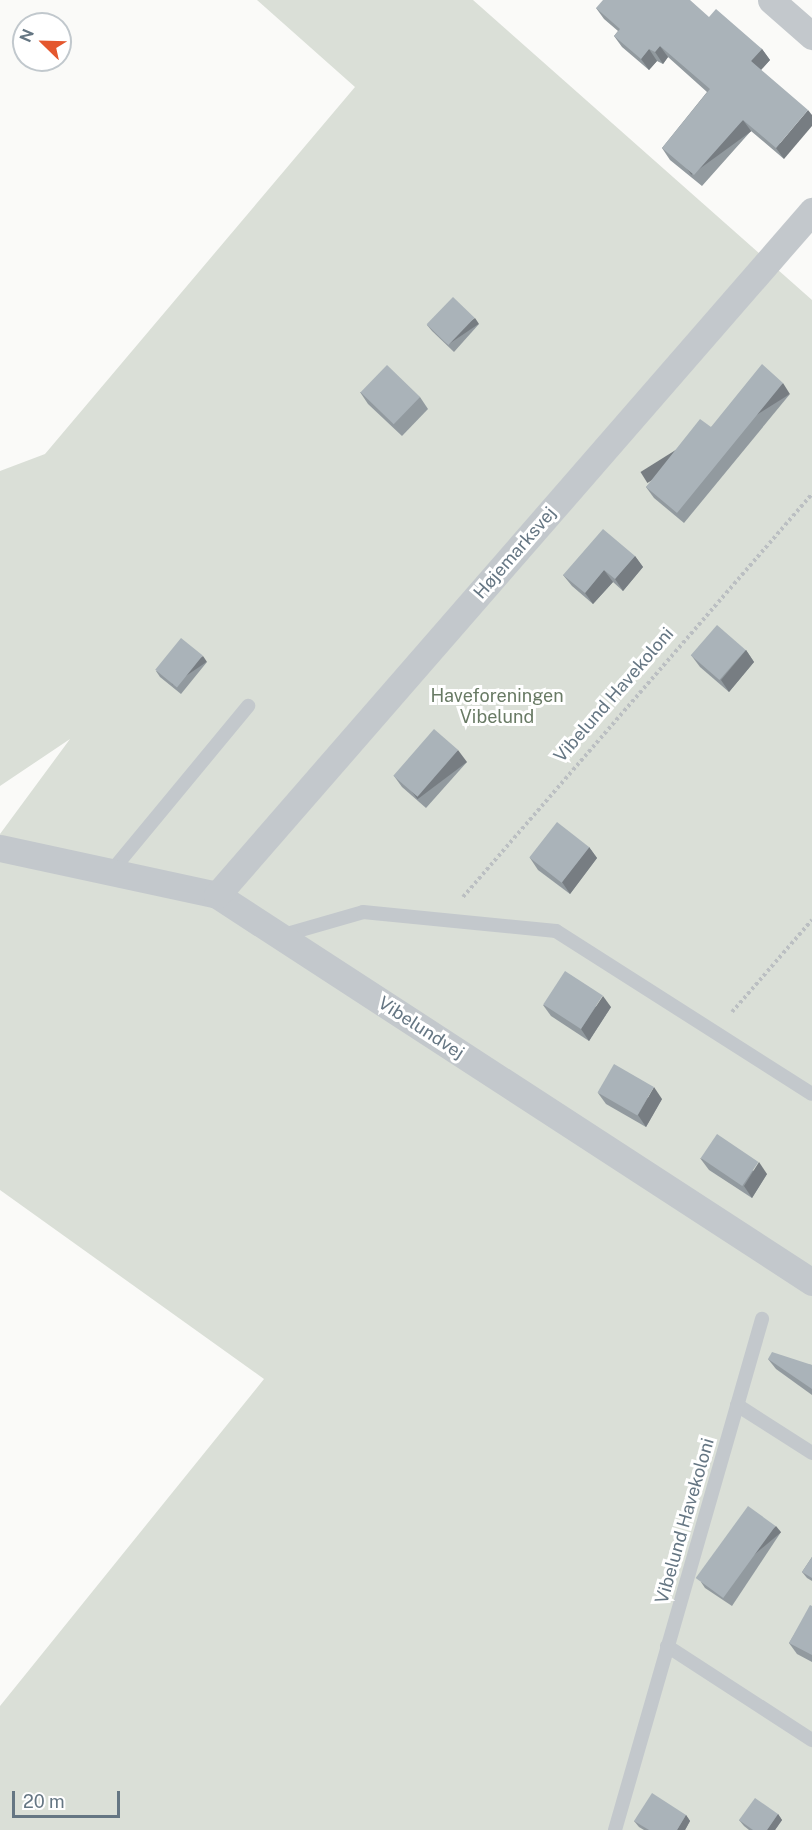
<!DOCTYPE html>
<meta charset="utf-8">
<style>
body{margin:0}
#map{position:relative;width:812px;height:1830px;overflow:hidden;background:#fafaf8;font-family:"Public Sans",sans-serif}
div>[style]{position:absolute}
.green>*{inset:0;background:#dadfd7}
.path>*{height:4px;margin-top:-2px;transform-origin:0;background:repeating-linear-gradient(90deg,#bbbfc2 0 3px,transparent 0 6px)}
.service>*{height:14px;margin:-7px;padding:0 7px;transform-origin:7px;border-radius:7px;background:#c3c8cc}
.minor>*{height:27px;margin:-13.5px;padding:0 13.5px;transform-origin:13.5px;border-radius:13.5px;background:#c3c8cc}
.wall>*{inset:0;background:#929a9f}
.shaded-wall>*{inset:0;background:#777d82;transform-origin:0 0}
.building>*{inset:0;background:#aab3b9;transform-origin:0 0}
span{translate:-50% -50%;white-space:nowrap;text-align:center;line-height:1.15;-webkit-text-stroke:6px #fff;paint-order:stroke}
.street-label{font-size:18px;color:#657683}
.park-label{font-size:18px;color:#687a64}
.north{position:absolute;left:12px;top:12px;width:60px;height:60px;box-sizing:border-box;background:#fff;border:2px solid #c1c8cd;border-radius:50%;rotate:293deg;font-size:16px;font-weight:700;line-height:24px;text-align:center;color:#657683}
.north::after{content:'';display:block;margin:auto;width:21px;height:27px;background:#e4572e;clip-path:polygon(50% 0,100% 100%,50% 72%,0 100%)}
.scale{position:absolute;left:12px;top:1791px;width:108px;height:27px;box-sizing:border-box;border:3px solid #657683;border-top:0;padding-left:8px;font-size:18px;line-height:21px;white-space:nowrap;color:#657683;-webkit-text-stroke:4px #fff;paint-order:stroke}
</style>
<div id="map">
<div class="green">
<div style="clip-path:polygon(257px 0,473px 0,812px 300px,812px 1830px,0 1830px,0 1706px,264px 1379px,0 1190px,0 834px,70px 739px,0 786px,0 471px,45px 454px,355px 87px)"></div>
</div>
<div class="path">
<div style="left:463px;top:897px;width:533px;rotate:-49.11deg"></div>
<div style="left:732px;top:1012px;width:122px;rotate:-49deg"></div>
</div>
<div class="service">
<div style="left:110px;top:873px;width:217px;rotate:-50.4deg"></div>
<div style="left:280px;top:936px;width:86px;rotate:-16.1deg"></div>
<div style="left:363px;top:912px;width:194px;rotate:5.6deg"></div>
<div style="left:556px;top:931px;width:303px;rotate:32.5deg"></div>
<div style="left:737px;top:1405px;width:89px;rotate:32.6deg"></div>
<div style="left:667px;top:1646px;width:173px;rotate:33deg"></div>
<div style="left:615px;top:1830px;width:532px;rotate:-73.95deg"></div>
</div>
<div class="minor">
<div style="left:771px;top:0;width:55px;rotate:41.3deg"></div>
<div style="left:0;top:848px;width:222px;rotate:12.2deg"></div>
<div style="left:217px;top:895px;width:710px;rotate:33.04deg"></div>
<div style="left:217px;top:895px;width:907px;rotate:-48.98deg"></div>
</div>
<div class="wall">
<div style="clip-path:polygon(596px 8px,709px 17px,762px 49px,770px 60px,761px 70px,784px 159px,751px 131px,702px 186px,670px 160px,662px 148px,707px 92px,668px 57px,663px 64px,657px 61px,649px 70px,622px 47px,614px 36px,618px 31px,604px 19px)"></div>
<div style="clip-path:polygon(479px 324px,454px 352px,432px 331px,427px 325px)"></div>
<div style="clip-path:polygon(360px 392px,420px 397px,428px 409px,402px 436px,368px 404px)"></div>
<div style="clip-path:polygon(790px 394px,684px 523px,654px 498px,646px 487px,711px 427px)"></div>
<div style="clip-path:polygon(635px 556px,643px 567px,623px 591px,613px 582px,593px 604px,572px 586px,563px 575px)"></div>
<div style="clip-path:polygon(746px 650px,754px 662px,729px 692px,700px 667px,691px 655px)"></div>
<div style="clip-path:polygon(207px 662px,181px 694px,160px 677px,156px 671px)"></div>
<div style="clip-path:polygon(467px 762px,426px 808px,402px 787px,394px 776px)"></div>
<div style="clip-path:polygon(589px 847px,597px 858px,570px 894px,538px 870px,530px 858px)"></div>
<div style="clip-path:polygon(543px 1005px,611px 1007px,589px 1041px,551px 1016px)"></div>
<div style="clip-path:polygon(598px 1093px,662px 1099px,646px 1127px,606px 1104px)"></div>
<div style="clip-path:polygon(700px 1158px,767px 1174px,752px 1198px,709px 1170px)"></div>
<div style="clip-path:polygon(768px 1359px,812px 1365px,812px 1395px,776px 1369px)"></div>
<div style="clip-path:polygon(781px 1532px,732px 1606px,705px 1588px,701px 1582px)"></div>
<div style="clip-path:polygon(812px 1557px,812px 1581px,807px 1578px,802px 1572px)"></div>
<div style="clip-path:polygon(812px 1606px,812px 1662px,797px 1654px,789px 1643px)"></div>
<div style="clip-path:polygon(778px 1814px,782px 1820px,775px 1830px,749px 1830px,744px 1826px,739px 1820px)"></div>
<div style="clip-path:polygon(686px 1815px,690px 1821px,685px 1830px,644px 1830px,639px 1827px,634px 1821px)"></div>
</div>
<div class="shaded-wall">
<div style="clip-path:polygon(660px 46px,668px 57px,663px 64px,655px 52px)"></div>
<div style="clip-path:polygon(649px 49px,657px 61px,649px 70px,641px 59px)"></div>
<div style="clip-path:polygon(762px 49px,770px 60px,759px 72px,751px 61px)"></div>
<div style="clip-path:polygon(808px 110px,812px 115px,812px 126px,784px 159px,776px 148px)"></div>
<div style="left:743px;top:120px;width:14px;height:74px;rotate:54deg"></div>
<div style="left:475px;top:318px;width:7px;height:38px;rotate:56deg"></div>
<div style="left:783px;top:383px;width:13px;height:168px;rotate:58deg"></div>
<div style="clip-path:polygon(635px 556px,643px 567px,623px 591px,615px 579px)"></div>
<div style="clip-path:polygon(604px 570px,613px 582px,593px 604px,585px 593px)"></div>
<div style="clip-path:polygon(746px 650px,754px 662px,729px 692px,721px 680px)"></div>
<div style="left:203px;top:656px;width:7px;height:41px;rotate:56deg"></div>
<div style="left:458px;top:750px;width:15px;height:62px;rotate:53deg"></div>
<div style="clip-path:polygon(589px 847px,597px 858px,570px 894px,562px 882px)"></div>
<div style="clip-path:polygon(603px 996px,611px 1007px,589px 1041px,581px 1029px)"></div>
<div style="clip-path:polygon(654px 1087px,662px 1099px,646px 1127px,638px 1115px)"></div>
<div style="clip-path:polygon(759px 1162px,767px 1174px,752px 1198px,744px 1186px)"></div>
<div style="left:776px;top:1526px;width:8px;height:87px;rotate:50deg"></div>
<div style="clip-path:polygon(778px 1814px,782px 1820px,775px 1830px,767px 1830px)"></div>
<div style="clip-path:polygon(686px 1815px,690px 1821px,685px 1830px,677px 1830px)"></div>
</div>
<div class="building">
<div style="clip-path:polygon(603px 0,690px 0,709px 17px,716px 9px,762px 49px,751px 61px,808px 110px,776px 148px,743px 120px,694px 175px,662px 148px,710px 89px,660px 46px,655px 52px,649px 49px,641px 59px,614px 36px,620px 29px,596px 8px)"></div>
<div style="left:453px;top:297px;width:30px;height:38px;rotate:44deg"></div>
<div style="clip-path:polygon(762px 364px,783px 383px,677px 513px,646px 487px,700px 419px,711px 427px)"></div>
<div style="left:387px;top:365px;width:46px;height:38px;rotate:44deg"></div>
<div style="clip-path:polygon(603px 529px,635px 556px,615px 579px,604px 570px,585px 593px,563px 575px)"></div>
<div style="left:717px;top:625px;width:38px;height:40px;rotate:41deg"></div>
<div style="left:181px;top:638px;width:28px;height:41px;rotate:39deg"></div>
<div style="left:434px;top:729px;width:32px;height:62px;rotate:41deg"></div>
<div style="left:557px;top:822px;width:41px;height:45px;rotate:38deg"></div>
<div style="left:565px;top:971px;width:45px;height:40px;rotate:33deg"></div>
<div style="left:614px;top:1064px;width:46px;height:33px;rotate:30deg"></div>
<div style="left:717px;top:1134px;width:50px;height:29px;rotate:34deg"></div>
<div style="clip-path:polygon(772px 1352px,812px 1365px,812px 1389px,768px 1359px)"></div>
<div style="left:748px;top:1506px;width:34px;height:89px;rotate:36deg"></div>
<div style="clip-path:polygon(812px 1557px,812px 1578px,802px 1572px)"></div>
<div style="clip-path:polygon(810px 1605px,812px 1606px,812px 1655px,789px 1643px)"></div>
<div style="clip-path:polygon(652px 1793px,686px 1815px,677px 1830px,649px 1830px,634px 1821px)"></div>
<div style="clip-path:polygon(755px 1798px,778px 1814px,767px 1830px,753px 1830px,739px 1820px)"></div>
</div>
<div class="street-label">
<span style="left:515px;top:553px;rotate:-49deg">Højemarksvej</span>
<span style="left:614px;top:695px;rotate:-49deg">Vibelund Havekoloni</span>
<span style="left:421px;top:1028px;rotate:33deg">Vibelundvej</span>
<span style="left:685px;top:1521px;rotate:-74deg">Vibelund Havekoloni</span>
</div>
<div class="park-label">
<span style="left:497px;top:707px">Haveforeningen<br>Vibelund</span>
</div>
<div class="north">N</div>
<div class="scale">20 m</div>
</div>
